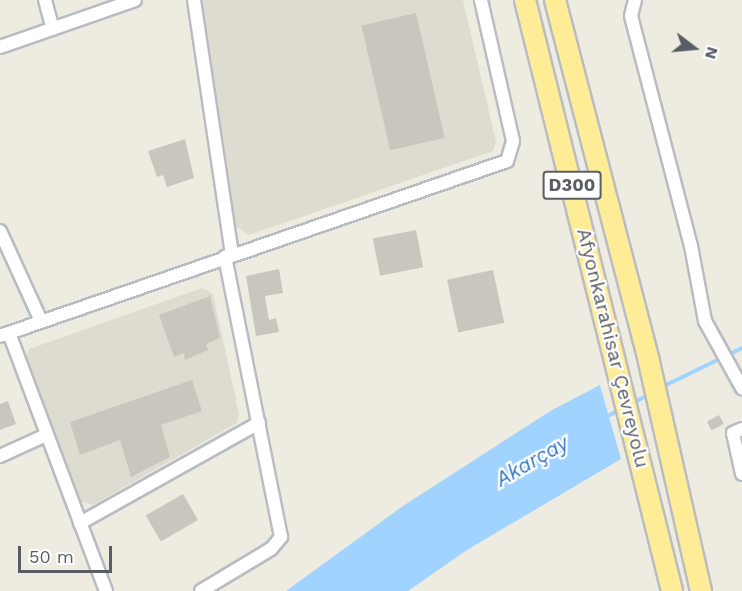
<!DOCTYPE html>
<meta charset="utf-8">
<style>
body{margin:0}
#map{position:relative;width:742px;height:591px;overflow:hidden;background:#eeece1;font-family:"Work Sans",sans-serif}
div>[style]{position:absolute}
.education>*{inset:0;background:#dedbd0}
.water>*{inset:0;background:#a0d3ff}
.stream>*{height:4px;margin:-2px;padding:0 2px;transform-origin:2px;border-radius:2px;background:#a0d3ff}
.building>*{inset:0;background:#c9c6be;transform-origin:0 0}
.roads{filter:drop-shadow(2px 0 #b9bcc2) drop-shadow(-2px 0 #b9bcc2) drop-shadow(0 2px #b9bcc2) drop-shadow(0 -2px #b9bcc2)}
.minor>*{height:12px;margin:-6px;padding:0 6px;transform-origin:6px;border-radius:6px;background:#fff}
.trunk>*{height:20px;margin:-10px;padding:0 10px;transform-origin:10px;border-radius:10px;background:#ffec96}
span{translate:-50% -50%;white-space:nowrap;text-align:center;line-height:1.15;-webkit-text-stroke:4.5px #fff;paint-order:stroke}
.shield-label span{padding:2px 4px;background:#fff;border:2px solid;border-radius:4px;-webkit-text-stroke-width:0}
.shield-label{font-size:18px;color:#5a5e64;font-weight:700}
.street-label{font-size:20px;color:#5a5e64}
.water-label{font-size:21px;color:#3877c2;font-style:italic}
.north{position:absolute;left:664px;top:18px;width:60px;height:60px;-webkit-text-stroke:4px #fff;paint-order:stroke;rotate:106deg;font-size:16px;font-weight:700;line-height:24px;text-align:center;color:#5a5e64}
.north::after{content:'';display:block;margin:auto;width:21px;height:27px;background:#5a5e64;clip-path:polygon(50% 0,100% 100%,50% 72%,0 100%)}
.scale{position:absolute;left:18px;top:546px;width:94px;height:27px;box-sizing:border-box;border:3px solid #5a5e64;border-top:0;padding-left:8px;font-size:18px;line-height:21px;white-space:nowrap;color:#5a5e64;-webkit-text-stroke:4px #fff;paint-order:stroke}
</style>
<div id="map">
<div class="education">
<div style="clip-path:polygon(200px 0,463px 0,496px 142px,493px 151px,249px 235px,234px 225px)"></div>
<div style="clip-path:polygon(202px 288px,213px 294px,239px 414px,237px 423px,93px 505px,79px 501px,25px 360px,29px 349px)"></div>
</div>
<div class="water">
<div style="clip-path:polygon(600px 385px,621px 459px,467px 550px,408px 591px,286px 591px,403px 506px,552px 410px)"></div>
</div>
<div class="stream">
<div style="left:662px;top:387px;width:89px;rotate:-26deg"></div>
<div style="left:633px;top:403px;width:19px;rotate:-28deg"></div>
<div style="left:606px;top:417px;width:17px;rotate:-28deg"></div>
</div>
<div class="building">
<div style="left:416px;top:13px;width:128px;height:56px;rotate:77deg"></div>
<div style="clip-path:polygon(185px 139px,194px 178px,167px 187px,163px 175px,157px 177px,148px 151px)"></div>
<div style="left:416px;top:230px;width:38px;height:44px;rotate:79deg"></div>
<div style="clip-path:polygon(279px 269px,283px 293px,265px 296px,269px 320px,276px 318px,279px 332px,256px 336px,246px 276px)"></div>
<div style="left:493px;top:270px;width:54px;height:47px;rotate:78deg"></div>
<div style="clip-path:polygon(210px 296px,220px 338px,206px 344px,208px 350px,185px 360px,184px 353px,174px 357px,159px 315px)"></div>
<div style="clip-path:polygon(192px 380px,202px 411px,161px 425px,170px 457px,131px 477px,120px 440px,80px 455px,70px 422px)"></div>
<div style="clip-path:polygon(8px 401px,16px 424px,0 430px,0 404px)"></div>
<div style="left:719px;top:415px;width:10px;height:14px;rotate:61deg"></div>
<div style="left:183px;top:494px;width:30px;height:43px;rotate:60deg"></div>
</div>
<div class="roads">
<div class="minor">
<div style="left:45px;top:0;width:30px;rotate:75deg"></div>
<div style="left:194px;top:0;width:257px;rotate:81.5deg"></div>
<div style="left:635px;top:0;width:16px;rotate:104deg"></div>
<div style="left:631px;top:16px;width:238px;rotate:75.4deg"></div>
<div style="left:691px;top:246px;width:76px;rotate:79.4deg"></div>
<div style="left:705px;top:321px;width:77px;rotate:61.1deg"></div>
<div style="left:0;top:47px;width:143px;rotate:-19.2deg"></div>
<div style="left:0;top:231px;width:99px;rotate:65.5deg"></div>
<div style="left:9px;top:333px;width:276px;rotate:69.4deg"></div>
<div style="left:0;top:336px;width:536px;rotate:-19.04deg"></div>
<div style="left:507px;top:161px;width:21px;rotate:-73deg"></div>
<div style="left:513px;top:141px;width:145px;rotate:-102.8deg"></div>
<div style="left:742px;top:429px;width:10px;rotate:156deg"></div>
<div style="left:733px;top:433px;width:42px;rotate:77.6deg"></div>
<div style="left:0;top:456px;width:51px;rotate:-24.5deg"></div>
<div style="left:80px;top:523px;width:205px;rotate:-29.2deg"></div>
<div style="left:201px;top:591px;width:82px;rotate:-31deg"></div>
<div style="left:271px;top:549px;width:16px;rotate:-50deg"></div>
<div style="left:281px;top:537px;width:286px;rotate:-101.3deg"></div>
</div>
<div class="trunk">
<div style="left:525px;top:0;width:609px;rotate:76.03deg"></div>
<div style="left:555px;top:0;width:374px;rotate:75.4deg"></div>
<div style="left:649px;top:362px;width:235px;rotate:77.2deg"></div>
</div>
</div>
<div class="shield-label">
<span style="left:572px;top:185px">D300</span>
</div>
<div class="street-label">
<span style="left:613px;top:348px;rotate:76deg">Afyonkarahisar Çevreyolu</span>
</div>
<div class="water-label">
<span style="left:532px;top:461px;rotate:-30deg">Akarçay</span>
</div>
<div class="north">N</div>
<div class="scale">50 m</div>
</div>
